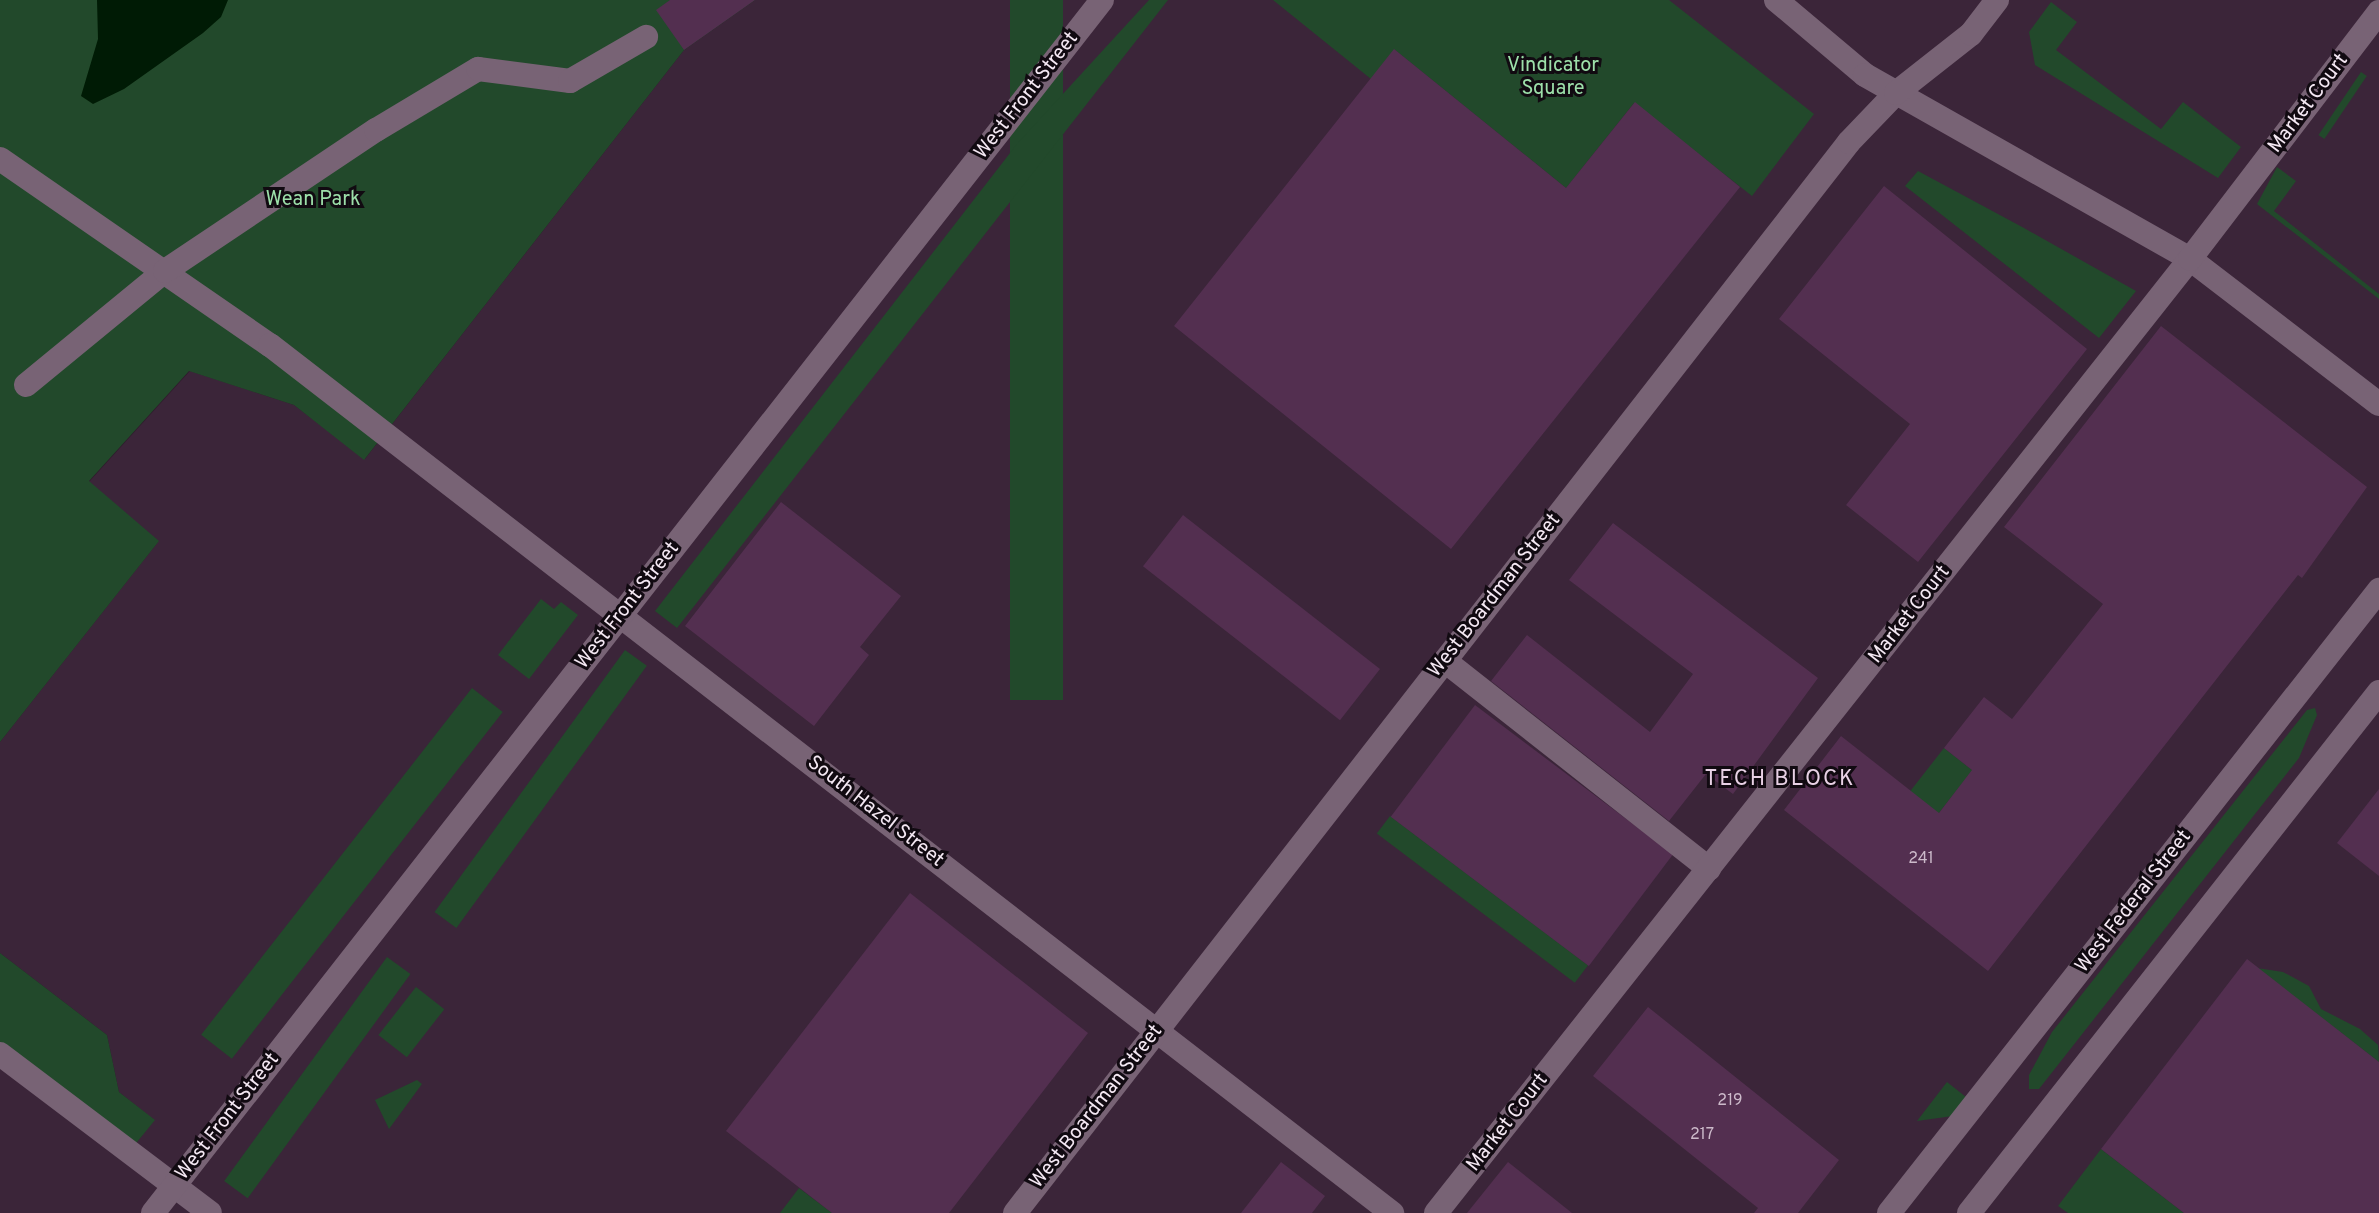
<!DOCTYPE html>
<style>
body{margin:0}
#map{position:relative;width:2379px;height:1213px;overflow:hidden;background:#2e1d2c;font-family:Overpass,sans-serif}
div>[style]{position:absolute}
.built>*{inset:0;background:#3b2539}
.green>*{inset:0;background:#22492b;transform-origin:0 0}
.water>*{inset:0;background:#001b05}
.building>*{inset:0;background:#532f50;transform-origin:0 0}
.minor>*{height:24px;margin:-12px;padding:0 12px;transform-origin:12px;border-radius:12px;background:#786375}
span{translate:-50% -50%;white-space:nowrap;text-align:center;line-height:1.15;-webkit-text-stroke:6px #110a11;paint-order:stroke}
.number-label{font-size:16px;color:#ccbaca}
.number-label span{-webkit-text-stroke-width:0}
.park-label{font-size:20px;color:#9de0aa}
.street-label{font-size:20px;color:#f4e8f3}
.neighbourhood-label{font-size:22px;color:#e8d1e5;letter-spacing:2px}
</style>
<div id="map">
<div class="built">
<div style="clip-path:polygon(755px 0,2379px 0,2379px 1213px,0 1213px,0 1054px,130px 1151px,154px 1120px,119px 1092px,107px 1035px,0 953px,0 742px,158px 542px,89px 482px,190px 371px,294px 405px,365px 459px,684px 50px)"></div>
</div>
<div class="green">
<div style="clip-path:polygon(0 0,755px 0,684px 50px,364px 460px,294px 405px,189px 371px,89px 481px,159px 541px,0 742px)"></div>
<div style="left:1010px;top:0;width:53px;height:700px"></div>
<div style="clip-path:polygon(1149px 0,1168px 0,677px 628px,655px 611px,1017px 144px)"></div>
<div style="clip-path:polygon(1273px 0,1669px 0,1814px 114px,1752px 196px,1634px 103px,1566px 188px,1395px 50px,1371px 79px)"></div>
<div style="clip-path:polygon(2051px 2px,2077px 22px,2056px 50px,2161px 129px,2183px 102px,2241px 147px,2218px 178px,2035px 65px,2029px 32px)"></div>
<div style="left:2361px;top:72px;width:7px;height:76px;rotate:34deg"></div>
<div style="clip-path:polygon(2277px 167px,2296px 181px,2274px 211px,2379px 294px,2379px 299px,2257px 204px)"></div>
<div style="clip-path:polygon(1918px 171px,2024px 228px,2136px 291px,2099px 338px,1905px 186px)"></div>
<div style="clip-path:polygon(541px 599px,554px 609px,561px 602px,578px 615px,529px 679px,498px 655px)"></div>
<div style="left:625px;top:650px;width:27px;height:324px;rotate:36deg"></div>
<div style="left:472px;top:688px;width:39px;height:440px;rotate:38deg"></div>
<div style="clip-path:polygon(2315px 708px,2317px 715px,2299px 758px,2039px 1089px,2029px 1089px,2029px 1075px,2052px 1032px,2307px 710px)"></div>
<div style="left:1944px;top:748px;width:36px;height:55px;rotate:38deg"></div>
<div style="left:1390px;top:816px;width:248px;height:22px;rotate:37deg"></div>
<div style="clip-path:polygon(0 953px,107px 1035px,119px 1092px,155px 1120px,129px 1152px,0 1054px)"></div>
<div style="left:387px;top:957px;width:29px;height:277px;rotate:36deg"></div>
<div style="clip-path:polygon(2257px 968px,2283px 972px,2309px 986px,2321px 1009px,2360px 1029px,2378px 1045px,2379px 1062px)"></div>
<div style="left:416px;top:987px;width:36px;height:61px;rotate:38deg"></div>
<div style="clip-path:polygon(417px 1080px,422px 1084px,389px 1129px,375px 1100px)"></div>
<div style="clip-path:polygon(1947px 1082px,1966px 1097px,1960px 1115px,1917px 1121px)"></div>
<div style="clip-path:polygon(2101px 1149px,2184px 1213px,2068px 1213px,2058px 1206px)"></div>
<div style="clip-path:polygon(799px 1188px,832px 1213px,780px 1213px)"></div>
</div>
<div class="water">
<div style="clip-path:polygon(97px 0,228px 0,221px 17px,203px 33px,124px 89px,93px 104px,81px 96px,98px 39px)"></div>
</div>
<div class="building">
<div style="clip-path:polygon(670px 0,755px 0,684px 50px,656px 10px)"></div>
<div style="clip-path:polygon(1394px 49px,1566px 188px,1635px 102px,1740px 187px,1451px 549px,1174px 326px)"></div>
<div style="clip-path:polygon(1884px 186px,2087px 349px,1918px 562px,1846px 505px,1910px 424px,1779px 319px)"></div>
<div style="clip-path:polygon(2161px 326px,2367px 487px,2302px 578px,2298px 575px,1988px 971px,1784px 810px,1841px 736px,1939px 813px,1972px 770px,1944px 748px,1984px 697px,2012px 719px,2103px 604px,2004px 527px)"></div>
<div style="clip-path:polygon(781px 502px,901px 596px,860px 647px,869px 655px,814px 726px,685px 626px)"></div>
<div style="left:1183px;top:515px;width:250px;height:65px;rotate:38deg"></div>
<div style="clip-path:polygon(1613px 523px,1818px 678px,1733px 794px,1706px 774px,1669px 821px,1491px 681px,1527px 635px,1650px 732px,1693px 674px,1569px 580px)"></div>
<div style="left:1475px;top:705px;width:248px;height:140px;rotate:37deg"></div>
<div style="clip-path:polygon(2379px 789px,2379px 876px,2337px 843px)"></div>
<div style="clip-path:polygon(910px 893px,1088px 1033px,949px 1213px,832px 1213px,726px 1131px)"></div>
<div style="clip-path:polygon(2247px 959px,2379px 1062px,2379px 1213px,2184px 1213px,2101px 1149px)"></div>
<div style="clip-path:polygon(1648px 1007px,1839px 1160px,1798px 1213px,1754px 1213px,1758px 1208px,1593px 1076px)"></div>
<div style="clip-path:polygon(1281px 1162px,1325px 1196px,1312px 1213px,1241px 1213px)"></div>
<div style="clip-path:polygon(1508px 1162px,1572px 1213px,1467px 1213px)"></div>
</div>
<div class="minor">
<div style="left:1776px;top:0;width:116px;rotate:40.1deg"></div>
<div style="left:1865px;top:75px;width:373px;rotate:29.5deg"></div>
<div style="left:2190px;top:259px;width:238px;rotate:37.5deg"></div>
<div style="left:0;top:159px;width:328px;rotate:34.6deg"></div>
<div style="left:270px;top:345px;width:1419px;rotate:37.73deg"></div>
<div style="left:26px;top:385px;width:180px;rotate:-39.4deg"></div>
<div style="left:165px;top:271px;width:254px;rotate:-33.8deg"></div>
<div style="left:376px;top:130px;width:119px;rotate:-30.9deg"></div>
<div style="left:478px;top:69px;width:93px;rotate:7.4deg"></div>
<div style="left:570px;top:81px;width:88px;rotate:-30.1deg"></div>
<div style="left:1445px;top:661px;width:336px;rotate:38.2deg"></div>
<div style="left:0;top:1054px;width:263px;rotate:37.1deg"></div>
<div style="left:153px;top:1213px;width:1540px;rotate:-51.96deg"></div>
<div style="left:1015px;top:1213px;width:1357px;rotate:-52.09deg"></div>
<div style="left:1849px;top:142px;width:68px;rotate:-46.2deg"></div>
<div style="left:1896px;top:93px;width:95px;rotate:-38.2deg"></div>
<div style="left:1971px;top:34px;width:43px;rotate:-52.6deg"></div>
<div style="left:1436px;top:1213px;width:1216px;rotate:-51.68deg"></div>
<div style="left:2190px;top:259px;width:311px;rotate:-52.6deg"></div>
<div style="left:1889px;top:1213px;width:793px;rotate:-51.81deg"></div>
<div style="left:1969px;top:1213px;width:663px;rotate:-51.8deg"></div>
</div>
<div class="number-label">
<span style="left:1921px;top:859px">241</span>
<span style="left:1730px;top:1101px">219</span>
<span style="left:1702px;top:1135px">217</span>
</div>
<div class="park-label">
<span style="left:1553px;top:78px">Vindicator<br>Square</span>
<span style="left:313px;top:200px">Wean Park</span>
</div>
<div class="street-label">
<span style="left:1027px;top:96px;rotate:-52deg">West Front Street</span>
<span style="left:2309px;top:104px;rotate:-53deg">Market Court</span>
<span style="left:1495px;top:596px;rotate:-52deg">West Boardman Street</span>
<span style="left:628px;top:606px;rotate:-52deg">West Front Street</span>
<span style="left:1910px;top:615px;rotate:-52deg">Market Court</span>
<span style="left:875px;top:812px;rotate:38deg">South Hazel Street</span>
<span style="left:2134px;top:902px;rotate:-52deg">West Federal Street</span>
<span style="left:1097px;top:1107px;rotate:-52deg">West Boardman Street</span>
<span style="left:228px;top:1117px;rotate:-52deg">West Front Street</span>
<span style="left:1508px;top:1123px;rotate:-52deg">Market Court</span>
</div>
<div class="neighbourhood-label">
<span style="left:1780px;top:780px">TECH BLOCK</span>
</div>
</div>
